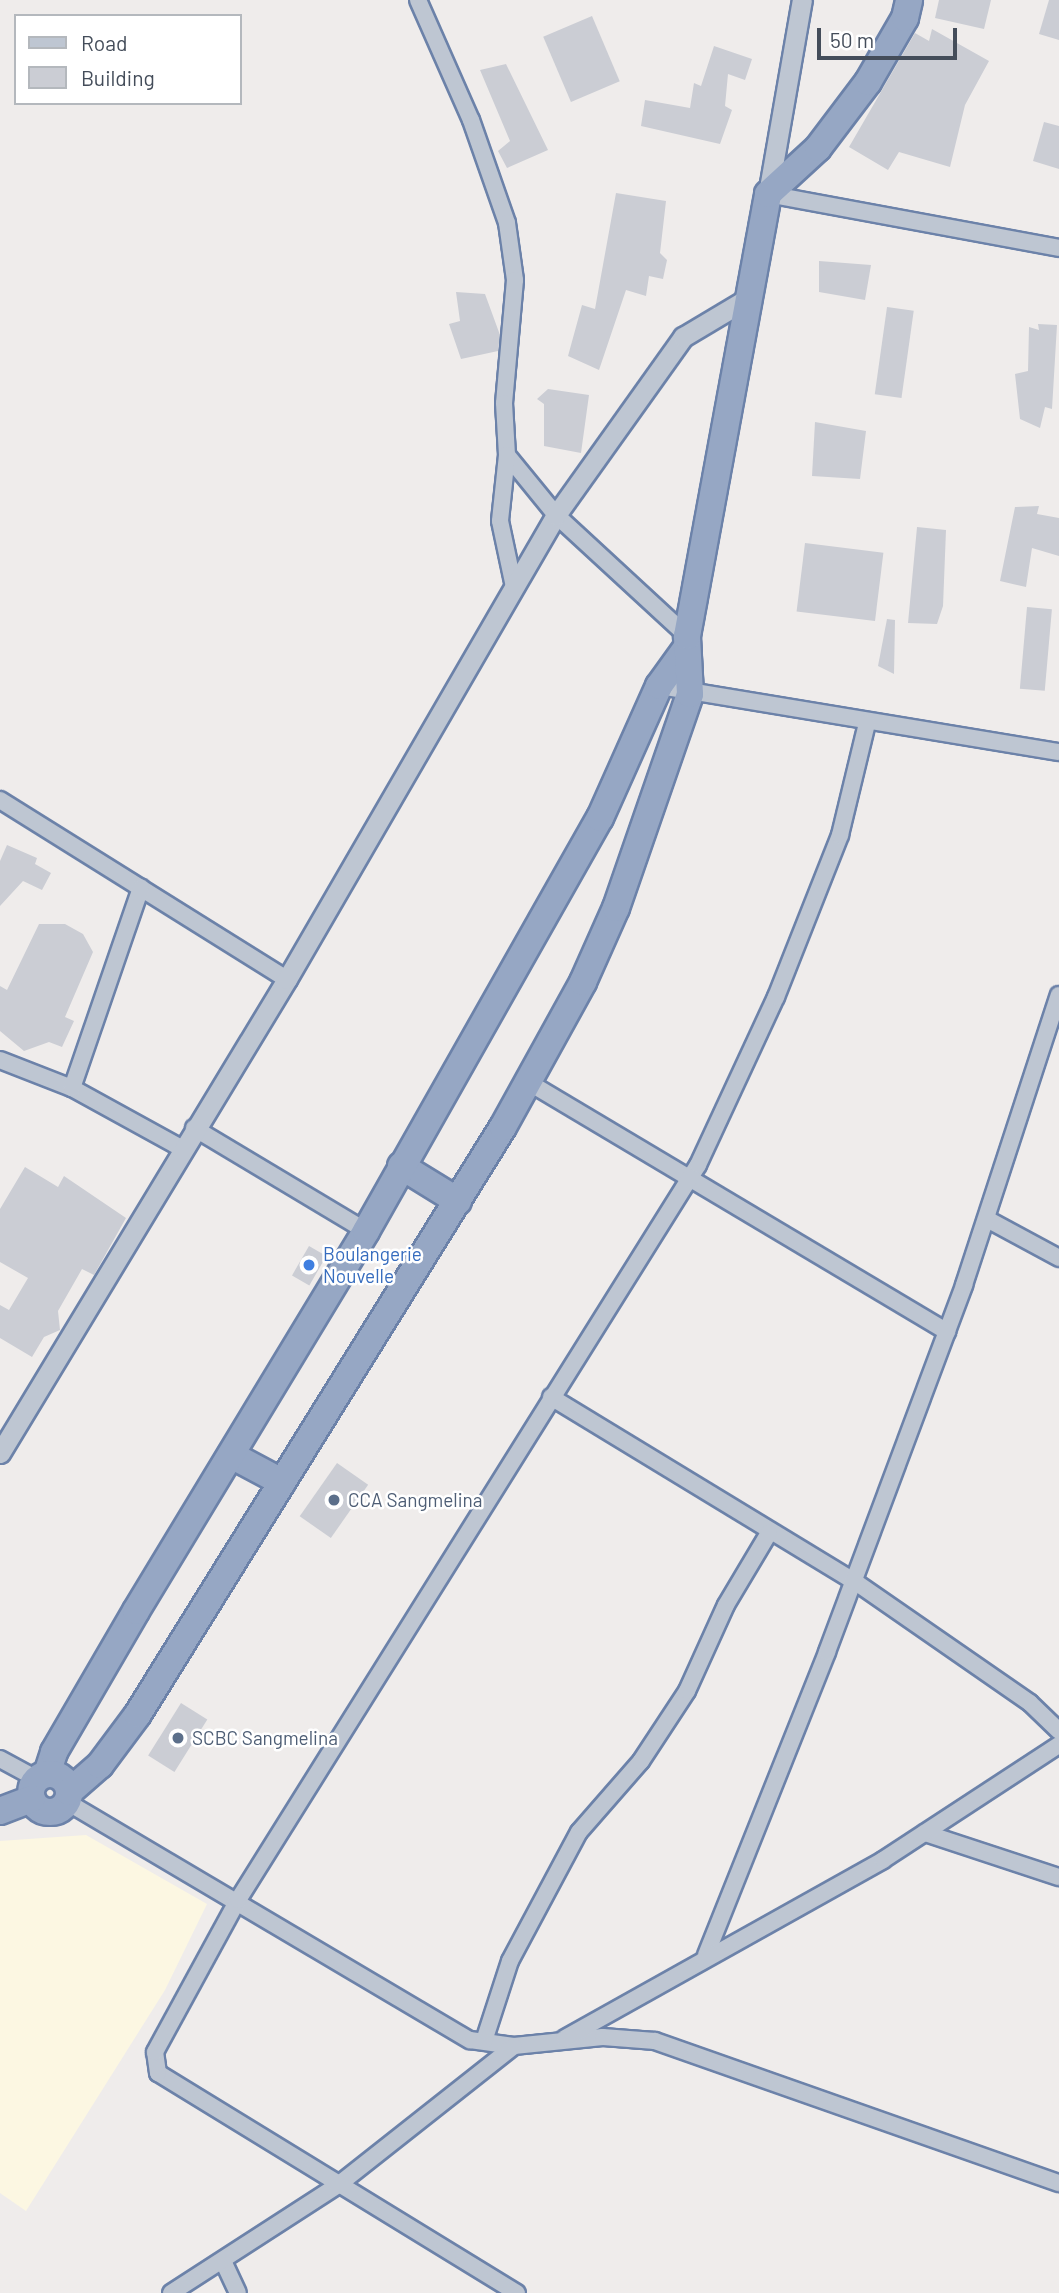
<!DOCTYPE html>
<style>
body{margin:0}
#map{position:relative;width:1059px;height:2293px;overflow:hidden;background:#efeceb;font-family:Barlow,sans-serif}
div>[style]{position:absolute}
.commercial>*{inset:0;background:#fcf7e2}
.building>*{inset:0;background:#cbcdd4;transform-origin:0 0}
.roads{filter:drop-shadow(2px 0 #6c82a9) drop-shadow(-2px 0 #6c82a9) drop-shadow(0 2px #6c82a9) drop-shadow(0 -2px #6c82a9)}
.minor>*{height:16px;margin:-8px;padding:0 8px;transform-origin:8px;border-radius:8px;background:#bec6d2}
.tertiary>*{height:19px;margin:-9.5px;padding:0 9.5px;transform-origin:9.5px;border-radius:9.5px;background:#bec6d2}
.trunk>*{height:26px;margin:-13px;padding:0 13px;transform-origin:13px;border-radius:13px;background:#96a7c4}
.trunk>.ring{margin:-13px;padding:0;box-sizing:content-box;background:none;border:26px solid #96a7c4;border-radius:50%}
.dots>*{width:19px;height:19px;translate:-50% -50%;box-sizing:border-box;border:4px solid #fff;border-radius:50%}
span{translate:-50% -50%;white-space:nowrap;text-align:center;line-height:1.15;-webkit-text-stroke:5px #fff;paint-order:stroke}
.shop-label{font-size:19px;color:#366cbe}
.left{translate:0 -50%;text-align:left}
.service-label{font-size:19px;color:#4e5e75}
.legend{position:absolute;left:14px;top:14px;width:228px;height:91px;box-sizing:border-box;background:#fff;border:2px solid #b4b8bd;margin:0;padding:9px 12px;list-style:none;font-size:21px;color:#444d5a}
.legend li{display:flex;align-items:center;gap:14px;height:35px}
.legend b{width:35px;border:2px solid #b4b8bd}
.scale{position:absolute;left:817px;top:28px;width:140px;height:32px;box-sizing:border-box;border:4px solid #444d5a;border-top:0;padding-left:9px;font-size:21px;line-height:24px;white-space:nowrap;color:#444d5a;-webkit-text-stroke:5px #fff;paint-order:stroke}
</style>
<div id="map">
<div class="commercial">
<div style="clip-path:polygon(86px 1835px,207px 1904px,165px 1990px,26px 2211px,0 2193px,0 1841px)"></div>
</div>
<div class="building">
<div style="clip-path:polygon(939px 0,991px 0,984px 29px,935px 18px)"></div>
<div style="clip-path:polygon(1049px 0,1059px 0,1059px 40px,1039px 34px)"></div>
<div style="left:592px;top:16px;width:71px;height:53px;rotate:67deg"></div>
<div style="clip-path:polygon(932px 29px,989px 61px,965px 105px,950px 167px,899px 152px,888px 170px,849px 147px,915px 33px,929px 41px)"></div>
<div style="clip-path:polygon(714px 46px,752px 59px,745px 80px,728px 74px,725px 106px,732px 110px,720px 144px,641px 126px,645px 100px,690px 108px,694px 83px,701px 86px)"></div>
<div style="clip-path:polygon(506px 64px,548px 150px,507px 168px,498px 151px,510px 141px,480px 70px)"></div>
<div style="clip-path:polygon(1044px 122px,1059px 126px,1059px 169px,1033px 161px)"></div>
<div style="clip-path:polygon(616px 193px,666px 201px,660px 253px,667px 260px,663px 279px,649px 276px,646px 296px,626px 290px,599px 370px,568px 356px,582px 305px,595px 309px)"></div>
<div style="clip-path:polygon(819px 261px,871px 265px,865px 300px,819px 292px)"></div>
<div style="clip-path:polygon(456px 292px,485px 294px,500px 335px,498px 351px,461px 359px,449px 324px,460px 321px)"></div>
<div style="left:887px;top:307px;width:27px;height:88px;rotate:8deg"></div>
<div style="clip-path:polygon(1038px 324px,1057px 325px,1052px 409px,1045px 407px,1040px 428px,1020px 419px,1015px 374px,1028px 371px,1029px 327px,1039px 330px)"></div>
<div style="clip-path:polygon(548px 389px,589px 395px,581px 453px,544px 446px,544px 404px,537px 399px)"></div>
<div style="clip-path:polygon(815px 422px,866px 431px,860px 479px,812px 476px)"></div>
<div style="clip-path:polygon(1039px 506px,1037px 514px,1059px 518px,1059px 556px,1032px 548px,1026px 587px,1000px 581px,1015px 507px)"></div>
<div style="clip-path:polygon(917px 527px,946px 530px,943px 606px,937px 624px,908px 623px)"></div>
<div style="left:805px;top:543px;width:79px;height:69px;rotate:7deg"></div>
<div style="left:1027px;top:607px;width:25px;height:82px;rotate:5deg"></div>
<div style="clip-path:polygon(887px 619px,895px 620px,894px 674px,878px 666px)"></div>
<div style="clip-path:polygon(7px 845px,37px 858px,35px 864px,51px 873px,42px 890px,23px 881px,0 906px,0 861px)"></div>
<div style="clip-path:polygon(39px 924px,65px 924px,83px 934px,93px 952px,65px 1017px,74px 1021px,62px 1047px,49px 1042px,24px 1051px,0 1031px,0 986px,7px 990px)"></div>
<div style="clip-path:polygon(25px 1167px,58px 1187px,64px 1176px,126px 1218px,94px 1275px,82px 1269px,58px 1311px,60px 1330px,44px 1337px,32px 1357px,0 1338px,0 1305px,9px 1310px,28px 1278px,0 1262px,0 1209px)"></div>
<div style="left:309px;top:1246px;width:20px;height:34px;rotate:30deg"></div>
<div style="left:337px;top:1463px;width:38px;height:65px;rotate:35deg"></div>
<div style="left:181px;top:1703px;width:31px;height:62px;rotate:32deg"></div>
</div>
<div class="roads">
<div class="minor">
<div style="left:418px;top:0;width:131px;rotate:66.2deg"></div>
<div style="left:471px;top:120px;width:109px;rotate:70.7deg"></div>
<div style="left:507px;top:223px;width:58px;rotate:82deg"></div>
<div style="left:515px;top:280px;width:123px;rotate:95.1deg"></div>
<div style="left:504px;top:403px;width:52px;rotate:86.7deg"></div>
<div style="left:507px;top:455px;width:77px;rotate:50.8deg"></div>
<div style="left:556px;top:515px;width:178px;rotate:42.7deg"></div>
<div style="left:768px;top:194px;width:296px;rotate:10.5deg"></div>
<div style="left:507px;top:455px;width:66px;rotate:96.1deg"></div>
<div style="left:500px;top:521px;width:67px;rotate:78deg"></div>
<div style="left:659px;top:686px;width:405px;rotate:9.4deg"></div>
<div style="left:0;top:800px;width:338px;rotate:32deg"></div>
<div style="left:0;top:1060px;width:77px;rotate:21.3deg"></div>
<div style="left:72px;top:1088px;width:124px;rotate:28.8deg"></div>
<div style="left:528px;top:1082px;width:488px;rotate:30.8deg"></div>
<div style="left:72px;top:1088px;width:212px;rotate:-71deg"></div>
<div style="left:194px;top:1128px;width:200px;rotate:30.9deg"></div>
<div style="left:987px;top:1219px;width:82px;rotate:28.4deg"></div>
<div style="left:551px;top:1397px;width:354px;rotate:31.3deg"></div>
<div style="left:854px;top:1581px;width:214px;rotate:34.7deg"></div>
<div style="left:1030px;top:1703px;width:40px;rotate:44deg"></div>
<div style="left:0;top:1759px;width:42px;rotate:28.4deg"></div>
<div style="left:67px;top:1802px;width:468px;rotate:30.6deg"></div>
<div style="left:470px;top:2040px;width:44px;rotate:7.8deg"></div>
<div style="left:514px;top:2046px;width:89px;rotate:-5.8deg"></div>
<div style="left:603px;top:2037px;width:52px;rotate:4.4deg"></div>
<div style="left:655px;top:2041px;width:428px;rotate:19.4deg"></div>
<div style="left:925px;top:1833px;width:141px;rotate:18.2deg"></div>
<div style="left:706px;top:1955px;width:326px;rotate:-68.2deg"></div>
<div style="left:827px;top:1652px;width:392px;rotate:-69.5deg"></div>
<div style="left:964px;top:1285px;width:305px;rotate:-71.9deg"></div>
<div style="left:565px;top:2038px;width:364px;rotate:-29.2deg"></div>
<div style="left:883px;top:1860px;width:210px;rotate:-33.2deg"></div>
<div style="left:484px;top:2041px;width:84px;rotate:-72deg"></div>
<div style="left:510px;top:1961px;width:146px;rotate:-61.9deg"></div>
<div style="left:579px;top:1832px;width:94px;rotate:-48.9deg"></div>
<div style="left:641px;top:1761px;width:84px;rotate:-56.7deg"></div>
<div style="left:687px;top:1691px;width:94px;rotate:-65.6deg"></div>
<div style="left:726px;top:1605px;width:84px;rotate:-59.2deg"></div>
<div style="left:223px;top:2261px;width:35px;rotate:65deg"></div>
<div style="left:171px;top:2293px;width:199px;rotate:-32.9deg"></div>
<div style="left:338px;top:2185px;width:224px;rotate:-38.3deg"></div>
<div style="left:517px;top:2293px;width:421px;rotate:-148.5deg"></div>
<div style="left:158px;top:2073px;width:21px;rotate:-98deg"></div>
<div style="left:155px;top:2052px;width:173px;rotate:-61.4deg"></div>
<div style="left:238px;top:1900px;width:867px;rotate:-57.96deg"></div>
<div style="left:698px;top:1165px;width:185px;rotate:-65.1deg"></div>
<div style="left:776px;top:997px;width:174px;rotate:-68.4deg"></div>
<div style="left:840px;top:835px;width:115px;rotate:-76.4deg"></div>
</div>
<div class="tertiary">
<div style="left:768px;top:194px;width:197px;rotate:-80.1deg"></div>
<div style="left:0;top:1453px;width:554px;rotate:-58.81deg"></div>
<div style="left:287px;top:979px;width:536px;rotate:-59.9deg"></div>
<div style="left:556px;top:515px;width:219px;rotate:-54.5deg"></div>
<div style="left:683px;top:337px;width:78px;rotate:-30.8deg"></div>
</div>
<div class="trunk">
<div style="left:401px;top:1166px;width:67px;rotate:31.6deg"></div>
<div style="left:231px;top:1455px;width:58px;rotate:27.9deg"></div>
<div style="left:47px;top:1774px;width:23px;rotate:-72deg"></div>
<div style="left:54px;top:1752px;width:163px;rotate:-59.8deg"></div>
<div style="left:136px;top:1611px;width:444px;rotate:-58.8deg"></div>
<div style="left:366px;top:1231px;width:475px;rotate:-60.5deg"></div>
<div style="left:600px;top:818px;width:145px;rotate:-65.9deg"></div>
<div style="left:659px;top:686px;width:44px;rotate:-54.2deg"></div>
<div class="ring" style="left:31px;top:1774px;width:12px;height:12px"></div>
<div style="left:69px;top:1792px;width:41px;rotate:-41.1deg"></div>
<div style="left:100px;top:1765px;width:64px;rotate:-53.3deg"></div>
<div style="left:138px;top:1714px;width:691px;rotate:-58.13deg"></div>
<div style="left:503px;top:1127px;width:166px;rotate:-61.1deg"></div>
<div style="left:583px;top:982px;width:81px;rotate:-66deg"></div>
<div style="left:616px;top:908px;width:226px;rotate:-70.9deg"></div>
<div style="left:690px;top:694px;width:58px;rotate:-93deg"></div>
<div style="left:687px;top:636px;width:449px;rotate:-79.6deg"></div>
<div style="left:768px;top:194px;width:68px;rotate:-42.6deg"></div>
<div style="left:818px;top:148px;width:83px;rotate:-52.9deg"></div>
<div style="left:868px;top:82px;width:74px;rotate:-60deg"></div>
<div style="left:905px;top:18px;width:18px;rotate:-77deg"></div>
<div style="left:0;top:1811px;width:34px;rotate:-21deg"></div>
</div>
</div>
<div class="dots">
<div style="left:309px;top:1265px;background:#3f7fe0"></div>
<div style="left:334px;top:1500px;background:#5c6f8a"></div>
<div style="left:178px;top:1738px;background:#5c6f8a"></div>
</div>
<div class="shop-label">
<span class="left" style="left:323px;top:1265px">Boulangerie<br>Nouvelle</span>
</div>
<div class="service-label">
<span class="left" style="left:348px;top:1500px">CCA Sangmelina</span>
<span class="left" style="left:192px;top:1738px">SCBC Sangmelina</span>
</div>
<ul class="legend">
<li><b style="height:9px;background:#bec6d2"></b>Road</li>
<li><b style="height:19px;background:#cbcdd4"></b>Building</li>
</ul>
<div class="scale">50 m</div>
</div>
